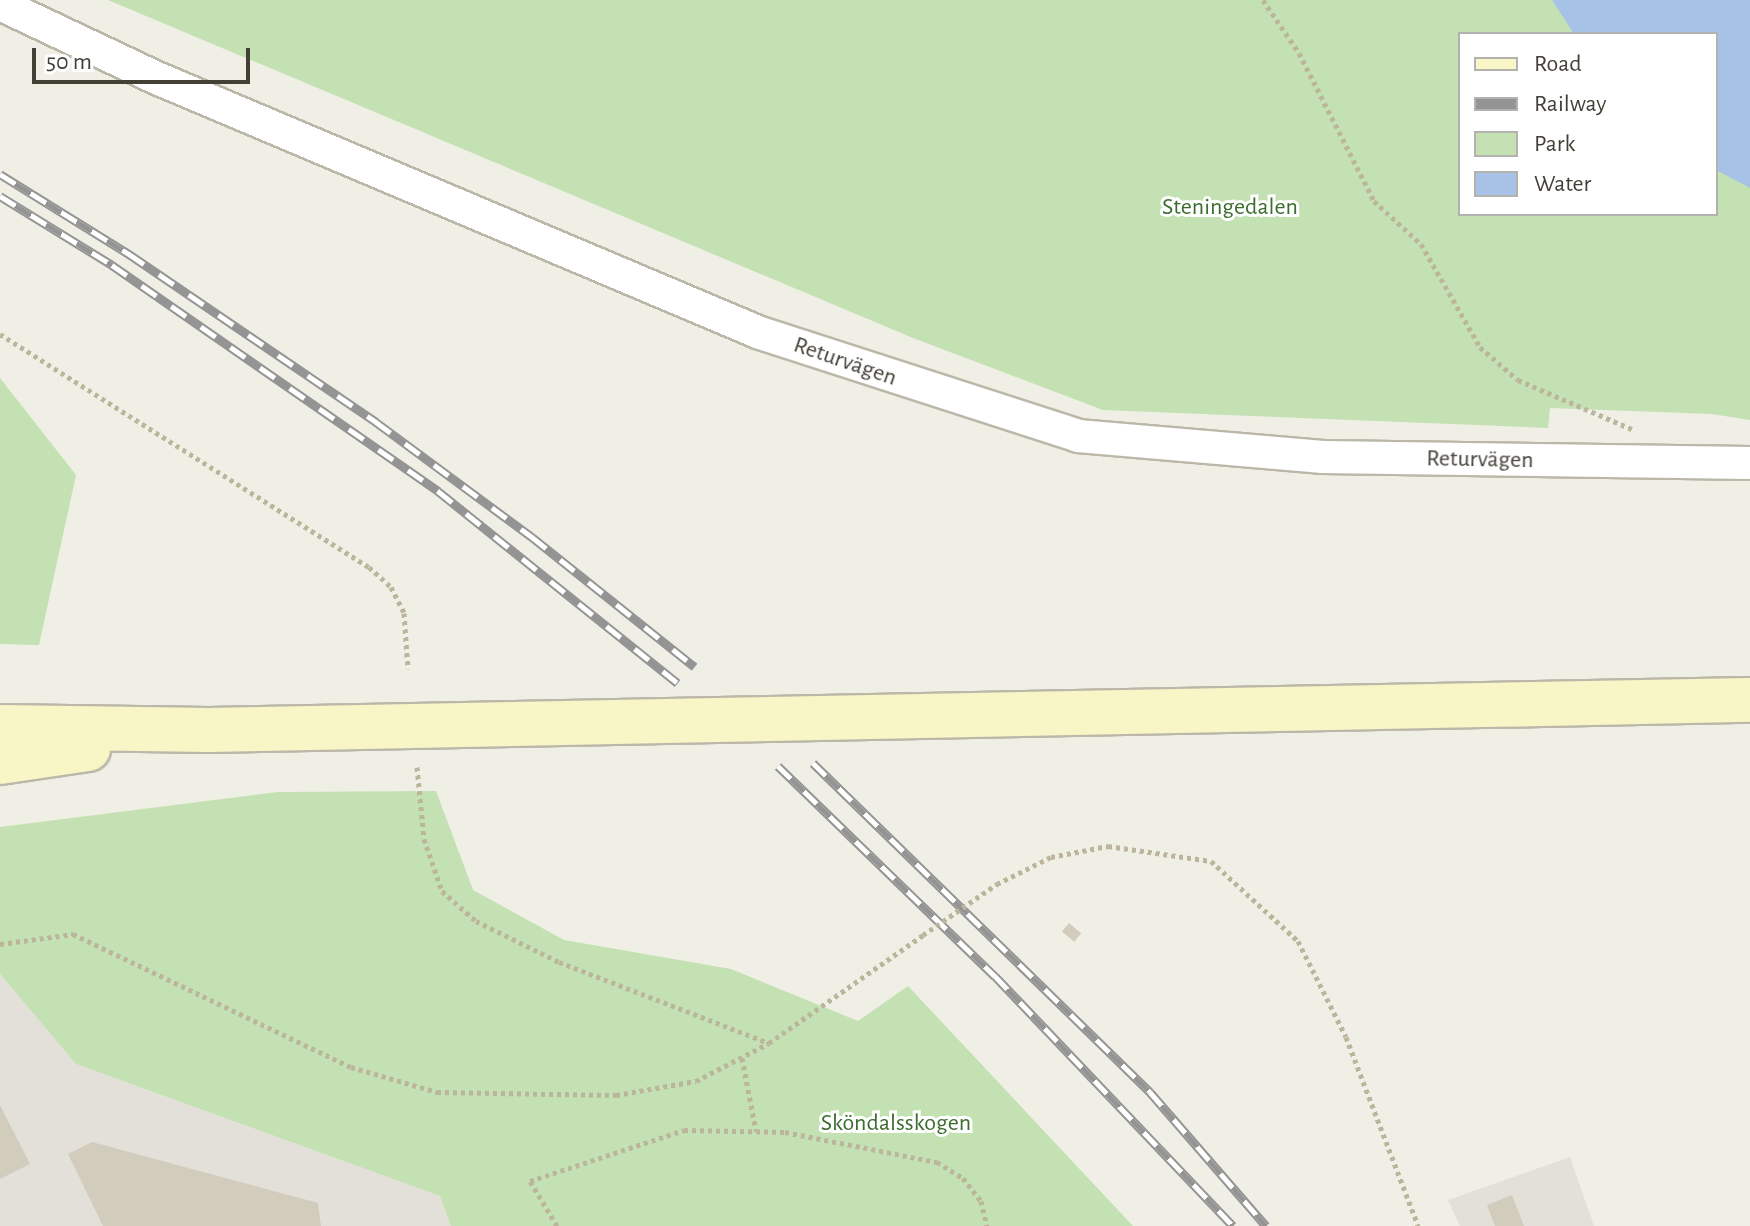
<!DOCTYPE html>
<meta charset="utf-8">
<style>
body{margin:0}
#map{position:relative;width:1750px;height:1226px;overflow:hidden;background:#f0efe5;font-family:"Alegreya Sans",sans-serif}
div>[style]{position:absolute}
.industrial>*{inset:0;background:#e3e0da}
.green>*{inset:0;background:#c3e1b2}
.water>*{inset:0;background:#a7c2e7}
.building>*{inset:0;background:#d1ccbc;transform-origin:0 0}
.path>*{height:5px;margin-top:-2.5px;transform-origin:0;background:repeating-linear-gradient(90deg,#bbb59c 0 4px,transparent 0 8px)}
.roads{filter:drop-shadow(2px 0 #bbb8a9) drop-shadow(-2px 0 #bbb8a9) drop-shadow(0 2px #bbb8a9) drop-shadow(0 -2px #bbb8a9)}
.minor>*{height:32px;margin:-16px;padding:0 16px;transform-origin:16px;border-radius:16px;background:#fff}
.secondary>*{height:44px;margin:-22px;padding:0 22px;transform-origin:22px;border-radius:22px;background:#f8f5c7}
.rail>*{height:9px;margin-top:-4.5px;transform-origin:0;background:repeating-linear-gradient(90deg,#fff 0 18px,#949494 0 36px);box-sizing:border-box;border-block:2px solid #949494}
.path-bridge>*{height:5px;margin-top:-2.5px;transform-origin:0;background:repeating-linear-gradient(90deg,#bbb59c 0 4px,transparent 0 8px)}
span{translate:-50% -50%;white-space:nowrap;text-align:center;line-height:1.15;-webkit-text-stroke:6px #fff;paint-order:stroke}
.park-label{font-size:24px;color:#3c6d2f}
.street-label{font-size:24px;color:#423f35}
.legend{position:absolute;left:1458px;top:32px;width:260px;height:184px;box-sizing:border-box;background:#fff;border:2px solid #b3b2ae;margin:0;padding:10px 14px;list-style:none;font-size:24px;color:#423f35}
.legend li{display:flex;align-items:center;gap:16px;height:40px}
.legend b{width:40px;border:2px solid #b3b2ae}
.scale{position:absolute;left:32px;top:48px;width:218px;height:36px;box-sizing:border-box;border:4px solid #423f35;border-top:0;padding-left:10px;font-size:24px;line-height:28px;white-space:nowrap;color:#423f35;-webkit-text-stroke:6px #fff;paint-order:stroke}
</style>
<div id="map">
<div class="industrial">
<div style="clip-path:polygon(0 974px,76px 1064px,440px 1196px,451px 1226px,0 1226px)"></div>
<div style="clip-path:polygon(1570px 1157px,1594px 1226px,1460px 1226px,1448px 1200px)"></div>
</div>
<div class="green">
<div style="clip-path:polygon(evenodd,108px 0,1750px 0,1750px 420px,1712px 414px,1550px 408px,1548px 428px,1103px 410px,913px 338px,108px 0,1460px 34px,1716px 34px,1716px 214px,1460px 214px,1460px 34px)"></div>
<div style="clip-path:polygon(0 378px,76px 475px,39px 645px,0 644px)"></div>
<div style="clip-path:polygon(436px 791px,473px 890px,564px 940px,731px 969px,858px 1021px,908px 986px,1133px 1226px,451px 1226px,440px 1196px,76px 1064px,0 974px,0 827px,278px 792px)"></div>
</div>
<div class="water">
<div style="clip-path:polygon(1552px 0,1750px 0,1750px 188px,1716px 170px,1716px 34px,1574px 34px)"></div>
</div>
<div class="building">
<div style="left:1069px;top:923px;width:16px;height:11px;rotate:40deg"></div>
<div style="clip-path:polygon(0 1105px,30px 1164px,0 1179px)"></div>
<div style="clip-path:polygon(92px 1142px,318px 1203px,321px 1226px,103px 1226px,68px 1154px)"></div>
<div style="clip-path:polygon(1512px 1195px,1524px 1226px,1495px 1226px,1487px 1205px)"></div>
</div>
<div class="path">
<div style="left:1263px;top:0;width:64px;rotate:55.8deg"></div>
<div style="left:1299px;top:53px;width:166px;rotate:63.1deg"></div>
<div style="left:1374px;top:201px;width:64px;rotate:42.5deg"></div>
<div style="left:1421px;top:244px;width:119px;rotate:60.2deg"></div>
<div style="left:1480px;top:347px;width:50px;rotate:41deg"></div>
<div style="left:1518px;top:380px;width:126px;rotate:23.3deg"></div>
<div style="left:0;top:334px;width:436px;rotate:32.3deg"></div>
<div style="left:369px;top:567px;width:30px;rotate:42deg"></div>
<div style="left:391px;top:587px;width:29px;rotate:63deg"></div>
<div style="left:404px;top:613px;width:56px;rotate:85.9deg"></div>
<div style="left:417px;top:767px;width:72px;rotate:84.4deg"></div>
<div style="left:424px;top:839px;width:55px;rotate:70.9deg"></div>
<div style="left:442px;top:891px;width:45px;rotate:41.4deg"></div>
<div style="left:476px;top:921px;width:93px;rotate:26.3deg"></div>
<div style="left:559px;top:962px;width:225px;rotate:21.1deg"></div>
<div style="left:769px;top:1043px;width:188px;rotate:-35deg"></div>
<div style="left:997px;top:884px;width:60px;rotate:-26.6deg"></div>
<div style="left:1051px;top:857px;width:58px;rotate:-10.9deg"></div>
<div style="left:1108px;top:846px;width:104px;rotate:8.3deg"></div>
<div style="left:1211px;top:861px;width:118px;rotate:42.6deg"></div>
<div style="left:1298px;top:941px;width:107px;rotate:63.4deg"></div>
<div style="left:1346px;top:1037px;width:202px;rotate:69.1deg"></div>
<div style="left:0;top:944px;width:74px;rotate:-7.8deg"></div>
<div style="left:73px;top:934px;width:308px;rotate:25.6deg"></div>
<div style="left:351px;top:1067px;width:90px;rotate:16.2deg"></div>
<div style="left:437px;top:1092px;width:179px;rotate:1deg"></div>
<div style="left:616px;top:1095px;width:81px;rotate:-9.9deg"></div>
<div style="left:696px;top:1081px;width:82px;rotate:-27.5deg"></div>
<div style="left:742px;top:1058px;width:74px;rotate:79.1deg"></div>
<div style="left:557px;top:1226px;width:52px;rotate:-121deg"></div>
<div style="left:530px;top:1181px;width:162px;rotate:-18.3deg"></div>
<div style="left:684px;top:1130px;width:101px;rotate:1.1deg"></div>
<div style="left:785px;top:1132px;width:155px;rotate:11.2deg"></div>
<div style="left:937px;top:1162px;width:31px;rotate:32deg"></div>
<div style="left:963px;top:1178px;width:29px;rotate:52deg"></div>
<div style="left:981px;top:1201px;width:26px;rotate:77deg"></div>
</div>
<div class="roads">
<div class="minor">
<div style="left:0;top:4px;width:176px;rotate:25.3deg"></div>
<div style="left:159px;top:79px;width:652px;rotate:22.91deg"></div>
<div style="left:760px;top:333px;width:334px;rotate:17.9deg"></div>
<div style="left:1078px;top:436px;width:246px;rotate:4.9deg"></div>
<div style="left:1323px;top:457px;width:427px;rotate:0.8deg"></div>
</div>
<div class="secondary">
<div style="left:0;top:727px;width:209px;rotate:0.8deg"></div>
<div style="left:209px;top:730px;width:1541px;rotate:-1.12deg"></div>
<div style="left:0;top:762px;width:89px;rotate:-8.4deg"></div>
</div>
</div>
<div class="rail">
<div style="left:0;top:174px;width:152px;rotate:31.8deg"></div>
<div style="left:129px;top:254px;width:299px;rotate:34.2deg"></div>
<div style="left:376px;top:422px;width:194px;rotate:36.4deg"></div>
<div style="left:532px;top:537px;width:208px;rotate:38.6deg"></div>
<div style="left:0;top:196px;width:132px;rotate:31.6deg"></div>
<div style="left:112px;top:265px;width:397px;rotate:34.7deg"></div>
<div style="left:438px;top:491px;width:307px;rotate:38.7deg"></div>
<div style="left:813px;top:763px;width:471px;rotate:44.3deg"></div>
<div style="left:1150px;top:1092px;width:177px;rotate:49.1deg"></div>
<div style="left:778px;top:766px;width:302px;rotate:44.1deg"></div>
<div style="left:995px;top:976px;width:345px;rotate:46.4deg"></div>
</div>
<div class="path-bridge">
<div style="left:923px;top:935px;width:90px;rotate:-34.6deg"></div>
</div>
<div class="park-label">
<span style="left:1230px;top:208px">Steningedalen</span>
<span style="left:896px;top:1124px">Sköndalsskogen</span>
</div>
<div class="street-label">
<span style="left:845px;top:362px;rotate:19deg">Returvägen</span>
<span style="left:1480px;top:460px;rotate:1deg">Returvägen</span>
</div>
<ul class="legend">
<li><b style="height:10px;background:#f8f5c7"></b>Road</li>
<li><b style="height:10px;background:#949494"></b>Railway</li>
<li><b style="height:22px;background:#c3e1b2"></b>Park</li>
<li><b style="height:22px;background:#a7c2e7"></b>Water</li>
</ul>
<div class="scale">50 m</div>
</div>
